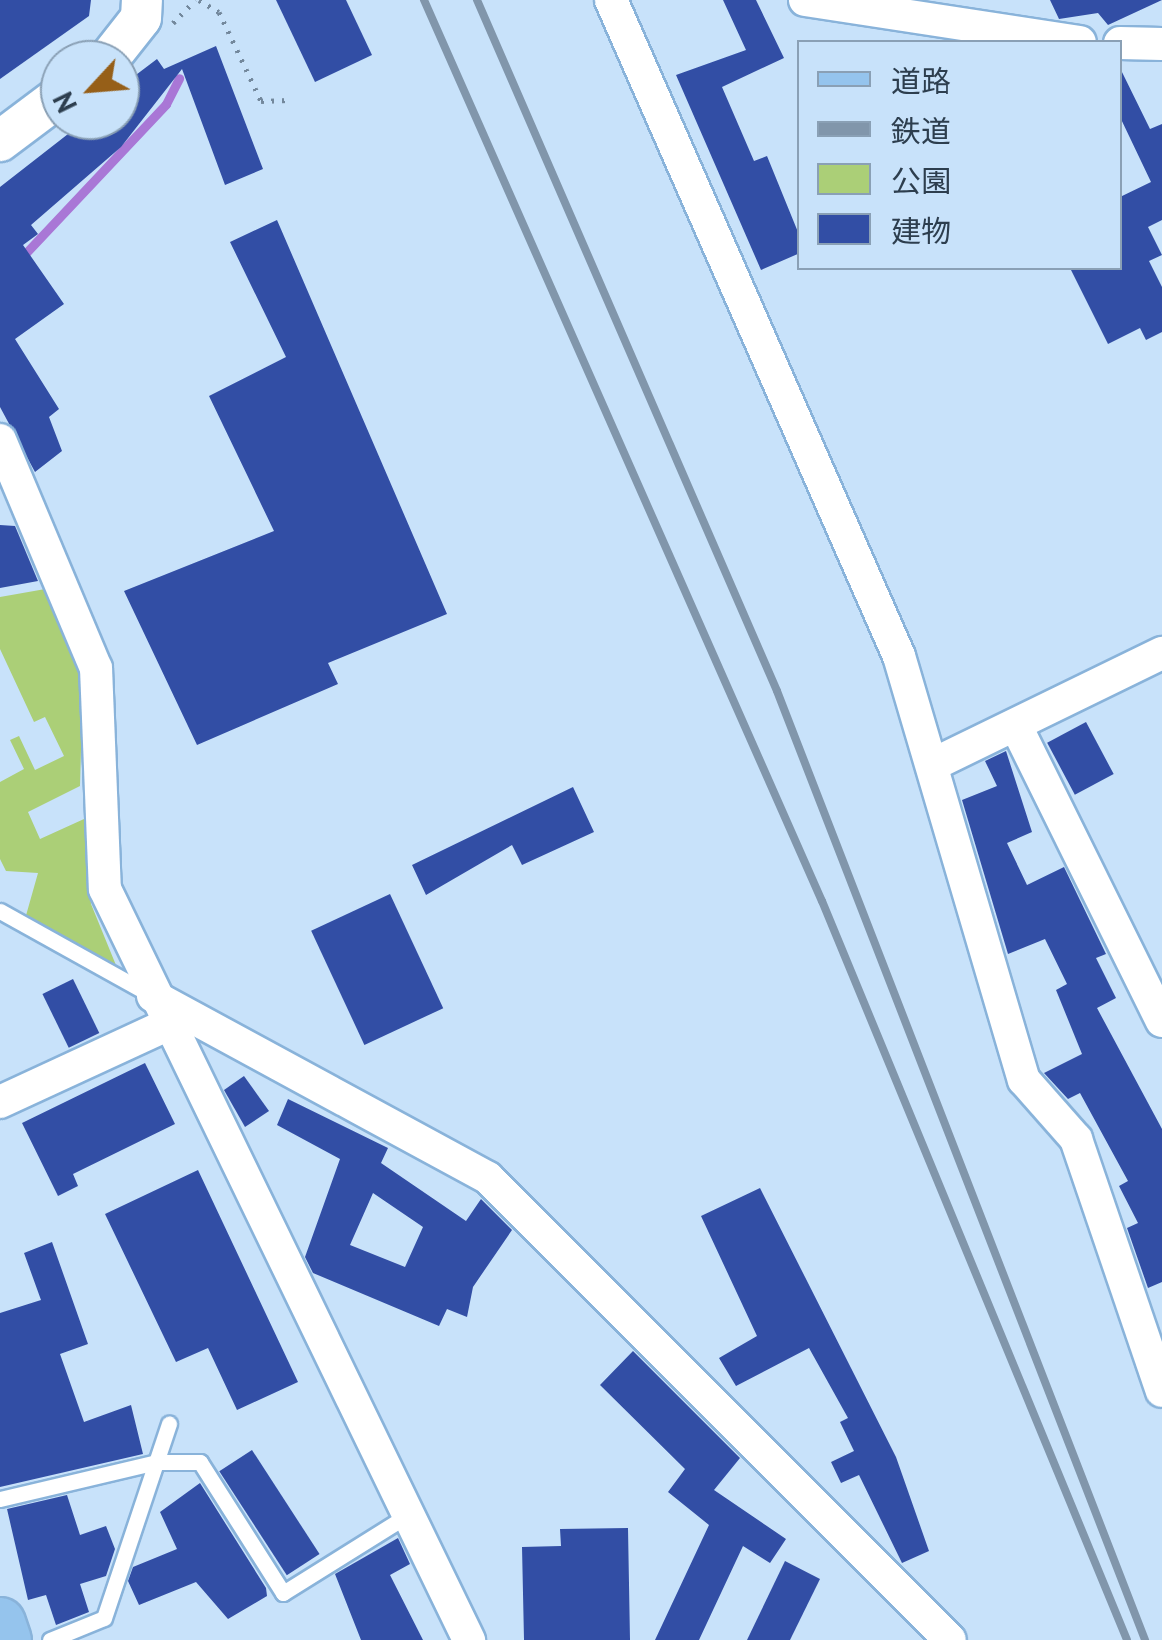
<!DOCTYPE html>
<meta charset="utf-8">
<style>
body{margin:0}
#map{position:relative;width:1162px;height:1640px;overflow:hidden;background:#c8e2fa;font-family:"PT Sans","Noto Sans JP",sans-serif}
div>[style]{position:absolute}
.green>*{inset:0;background:#abcf77}
.stream>*{height:9px;margin:-4.5px;padding:0 4.5px;transform-origin:4.5px;border-radius:4.5px;background:#a977d6}
.building>*{inset:0;background:#324ea5;transform-origin:0 0}
.path>*{height:5px;margin-top:-2.5px;transform-origin:0;background:repeating-linear-gradient(90deg,#73889c 0 2.5px,transparent 0 10.5px)}
.roads{filter:drop-shadow(2px 0 #89b3da) drop-shadow(-2px 0 #89b3da) drop-shadow(0 2px #89b3da) drop-shadow(0 -2px #89b3da)}
.service>*{height:15px;margin:-7.5px;padding:0 7.5px;transform-origin:7.5px;border-radius:7.5px;background:#fff}
.minor>*{height:32px;margin:-16px;padding:0 16px;transform-origin:16px;border-radius:16px;background:#fff}
.tertiary>*{height:40px;margin:-20px;padding:0 20px;transform-origin:20px;border-radius:20px;background:#fff}
.primary>*{height:50px;margin:-25px;padding:0 25px;transform-origin:25px;border-radius:25px;background:#95c4ed}
.rail>*{height:8px;margin:-4px;padding:0 4px;transform-origin:4px;border-radius:4px;background:#8196ab}
span{translate:-50% -50%;white-space:nowrap;text-align:center;line-height:1.15;-webkit-text-stroke:10px #c8e2fa;paint-order:stroke}
.legend{position:absolute;left:797px;top:40px;width:325px;height:230px;box-sizing:border-box;background:#c8e2fa;border:2px solid #8aa0b5;margin:0;padding:12px 18px;list-style:none;font-size:30px;color:#2d3e4e}
.legend li{display:flex;align-items:center;gap:20px;height:50px}
.legend b{width:50px;border:2px solid #8aa0b5}
.north{position:absolute;left:40px;top:40px;width:100px;height:100px;box-sizing:border-box;background:#c8e2fa;border:2px solid #8aa0b5;border-radius:50%;rotate:244deg;font-size:28px;font-weight:700;line-height:40px;text-align:center;color:#2d3e4e}
.north::after{content:'';display:block;margin:auto;width:35px;height:45px;background:#965f18;clip-path:polygon(50% 0,100% 100%,50% 72%,0 100%)}
</style>
<div id="map">
<div class="green">
<div style="clip-path:polygon(51px 588px,83px 675px,80px 786px,28px 812px,40px 839px,84px 819px,91px 904px,120px 975px,25px 919px,38px 873px,6px 871px,0 859px,0 782px,24px 769px,10px 740px,19px 736px,35px 770px,64px 756px,45px 717px,34px 722px,0 649px,0 597px)"></div>
</div>
<div class="stream">
<div style="left:22px;top:257px;width:210px;rotate:-46.7deg"></div>
<div style="left:166px;top:104px;width:29px;rotate:-63deg"></div>
</div>
<div class="building">
<div style="clip-path:polygon(0 0,91px 0,89px 16px,0 79px)"></div>
<div style="clip-path:polygon(276px 0,346px 0,372px 55px,315px 82px)"></div>
<div style="clip-path:polygon(723px 0,756px 0,784px 58px,722px 87px,754px 161px,767px 156px,800px 237px,800px 253px,761px 270px,676px 75px,746px 50px)"></div>
<div style="clip-path:polygon(1050px 0,1162px 0,1108px 25px,1098px 13px,1059px 19px)"></div>
<div style="clip-path:polygon(216px 46px,263px 169px,225px 185px,182px 69px,121px 147px,31px 225px,38px 234px,23px 245px,64px 304px,15px 339px,59px 409px,49px 417px,62px 451px,35px 472px,0 407px,0 187px,86px 120px,120px 120px,120px 87px,157px 59px,164px 69px)"></div>
<div style="clip-path:polygon(1120px 68px,1150px 129px,1162px 124px,1162px 220px,1148px 227px,1162px 255px,1149px 261px,1162px 287px,1162px 332px,1146px 340px,1140px 328px,1108px 344px,1070px 268px,1120px 268px,1120px 197px,1151px 182px,1120px 117px)"></div>
<div style="clip-path:polygon(277px 220px,447px 614px,328px 663px,338px 684px,197px 745px,124px 591px,274px 531px,209px 396px,286px 357px,230px 242px)"></div>
<div style="clip-path:polygon(0 525px,15px 526px,38px 581px,0 588px)"></div>
<div style="left:1086px;top:722px;width:59px;height:44px;rotate:62deg"></div>
<div style="clip-path:polygon(1006px 751px,1032px 832px,1007px 843px,1027px 885px,1064px 867px,1106px 954px,1096px 958px,1116px 998px,1097px 1008px,1162px 1129px,1162px 1282px,1148px 1288px,1127px 1228px,1138px 1223px,1119px 1186px,1128px 1181px,1080px 1093px,1068px 1099px,1044px 1073px,1082px 1054px,1056px 990px,1067px 984px,1045px 939px,1008px 954px,962px 800px,997px 786px,985px 761px)"></div>
<div style="clip-path:polygon(573px 787px,594px 832px,522px 865px,512px 845px,426px 895px,412px 865px)"></div>
<div style="left:390px;top:894px;width:126px;height:87px;rotate:65deg"></div>
<div style="left:73px;top:979px;width:60px;height:34px;rotate:64deg"></div>
<div style="clip-path:polygon(145px 1063px,175px 1124px,73px 1174px,78px 1186px,58px 1196px,22px 1123px)"></div>
<div style="clip-path:polygon(244px 1076px,269px 1111px,245px 1127px,224px 1090px)"></div>
<div style="clip-path:polygon(evenodd,288px 1099px,388px 1148px,381px 1163px,466px 1221px,481px 1199px,512px 1230px,473px 1287px,467px 1317px,447px 1309px,439px 1326px,313px 1273px,305px 1257px,340px 1159px,277px 1125px,288px 1099px,373px 1193px,423px 1227px,405px 1267px,350px 1245px,373px 1193px)"></div>
<div style="clip-path:polygon(198px 1170px,298px 1382px,237px 1410px,208px 1348px,176px 1362px,105px 1214px)"></div>
<div style="clip-path:polygon(760px 1188px,896px 1457px,929px 1551px,902px 1563px,859px 1475px,841px 1483px,831px 1462px,854px 1451px,840px 1422px,848px 1418px,809px 1348px,736px 1386px,719px 1358px,757px 1336px,701px 1216px)"></div>
<div style="clip-path:polygon(52px 1242px,88px 1344px,60px 1354px,84px 1422px,131px 1405px,143px 1454px,0 1487px,0 1313px,41px 1300px,24px 1253px)"></div>
<div style="clip-path:polygon(633px 1351px,740px 1458px,714px 1490px,786px 1539px,770px 1563px,743px 1546px,699px 1640px,655px 1640px,709px 1525px,668px 1492px,685px 1469px,600px 1385px)"></div>
<div style="left:252px;top:1450px;width:124px;height:39px;rotate:57deg"></div>
<div style="clip-path:polygon(200px 1483px,266px 1588px,267px 1596px,228px 1619px,196px 1582px,139px 1605px,128px 1581px,133px 1567px,177px 1549px,160px 1512px)"></div>
<div style="clip-path:polygon(67px 1495px,80px 1535px,106px 1526px,115px 1549px,106px 1576px,80px 1584px,89px 1612px,56px 1625px,46px 1595px,28px 1600px,7px 1509px)"></div>
<div style="clip-path:polygon(628px 1528px,630px 1640px,524px 1640px,522px 1547px,561px 1546px,560px 1529px)"></div>
<div style="clip-path:polygon(398px 1538px,410px 1564px,390px 1575px,423px 1640px,361px 1640px,335px 1574px)"></div>
<div style="clip-path:polygon(785px 1561px,820px 1579px,790px 1640px,747px 1640px)"></div>
</div>
<div class="path">
<div style="left:199px;top:0;width:23px;rotate:31deg"></div>
<div style="left:219px;top:12px;width:98px;rotate:64.7deg"></div>
<div style="left:261px;top:101px;width:28px;rotate:-2deg"></div>
<div style="left:173px;top:23px;width:32px;rotate:-46deg"></div>
</div>
<div class="roads">
<div class="service">
<div style="left:0;top:911px;width:175px;rotate:29.1deg"></div>
<div style="left:0;top:1499px;width:161px;rotate:-13.3deg"></div>
<div style="left:157px;top:1462px;width:43px"></div>
<div style="left:200px;top:1462px;width:155px;rotate:57.6deg"></div>
<div style="left:283px;top:1593px;width:147px;rotate:-32deg"></div>
<div style="left:50px;top:1640px;width:58px;rotate:-22.2deg"></div>
<div style="left:104px;top:1618px;width:205px;rotate:-71.5deg"></div>
</div>
<div class="minor">
<div style="left:611px;top:0;width:716px;rotate:66.3deg"></div>
<div style="left:899px;top:656px;width:442px;rotate:73.6deg"></div>
<div style="left:1024px;top:1080px;width:79px;rotate:48.6deg"></div>
<div style="left:1076px;top:1139px;width:266px;rotate:71.2deg"></div>
<div style="left:805px;top:0;width:278px;rotate:8.7deg"></div>
<div style="left:1120px;top:43px;width:42px;rotate:1.4deg"></div>
<div style="left:0;top:440px;width:247px;rotate:67.2deg"></div>
<div style="left:96px;top:668px;width:221px;rotate:87.7deg"></div>
<div style="left:105px;top:889px;width:835px;rotate:64.14deg"></div>
<div style="left:1016px;top:726px;width:329px;rotate:63.7deg"></div>
<div style="left:932px;top:765px;width:256px;rotate:-26deg"></div>
<div style="left:153px;top:996px;width:381px;rotate:28.5deg"></div>
<div style="left:488px;top:1178px;width:653px;rotate:45deg"></div>
<div style="left:0;top:1102px;width:184px;rotate:-24.8deg"></div>
</div>
<div class="tertiary">
<div style="left:108px;top:60px;width:53px;rotate:-51.8deg"></div>
<div style="left:141px;top:18px;width:18px;rotate:-87deg"></div>
<div style="left:0;top:141px;width:75px;rotate:-36.9deg"></div>
</div>
<div class="primary">
<div style="left:0;top:1623px;width:18px;rotate:71deg"></div>
</div>
</div>
<div class="rail">
<div style="left:424px;top:0;width:985px;rotate:66.17deg"></div>
<div style="left:822px;top:901px;width:799px;rotate:67.57deg"></div>
<div style="left:477px;top:0;width:753px;rotate:66.53deg"></div>
<div style="left:777px;top:691px;width:1018px;rotate:68.8deg"></div>
</div>
<ul class="legend">
<li><b style="height:12px;background:#95c4ed"></b>道路</li>
<li><b style="height:12px;background:#8196ab"></b>鉄道</li>
<li><b style="height:28px;background:#abcf77"></b>公園</li>
<li><b style="height:28px;background:#324ea5"></b>建物</li>
</ul>
<div class="north">N</div>
</div>
